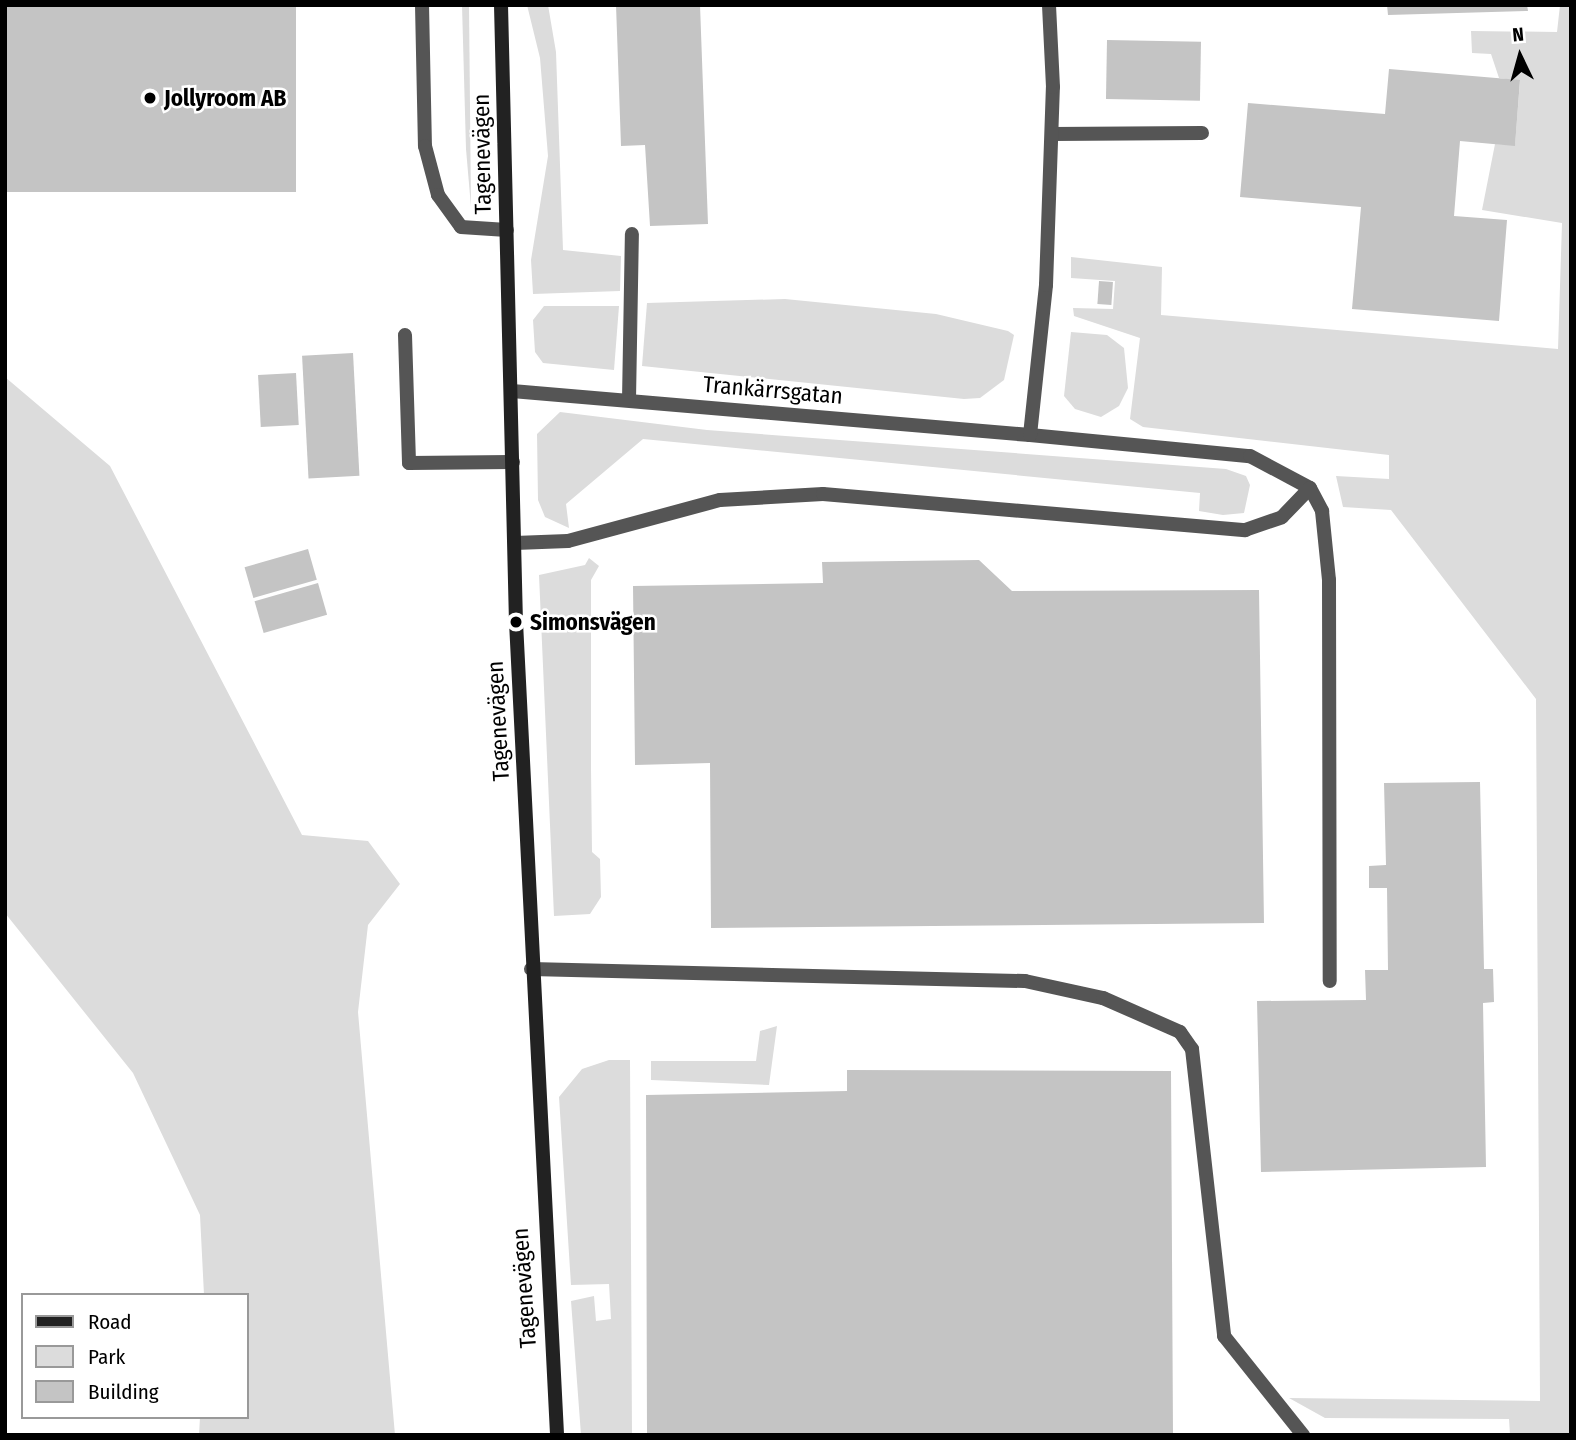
<!DOCTYPE html>
<meta charset="utf-8">
<style>
body{margin:0}
#map{position:relative;width:1576px;height:1440px;overflow:hidden;background:#fff;font-family:"Fira Sans Condensed",sans-serif}
div>[style]{position:absolute}
.green>*{inset:0;background:#dcdcdc}
.building>*{inset:0;background:#c4c4c4;transform-origin:0 0}
.lane>*{height:14px;margin:-7px;padding:0 7px;transform-origin:7px;border-radius:7px;background:#555}
.street>*{height:14px;margin:-7px;padding:0 7px;transform-origin:7px;border-radius:7px;background:#555}
.secondary>*{height:14px;margin:-7px;padding:0 7px;transform-origin:7px;border-radius:7px;background:#222}
.dots>*{width:19px;height:19px;translate:-50% -50%;box-sizing:border-box;border:4px solid #fff;border-radius:50%}
span{translate:-50% -50%;white-space:nowrap;text-align:center;line-height:1.15;-webkit-text-stroke:5px #fff;paint-order:stroke}
.poi-label{font-size:23px;color:#000;font-weight:700}
.left{translate:0 -50%;text-align:left}
.street-label{font-size:23px;color:#000}
.frame{position:absolute;inset:0;border:7px solid #000;pointer-events:none}
.legend{position:absolute;left:21px;top:1293px;width:228px;height:126px;box-sizing:border-box;background:#fff;border:2px solid #999;margin:0;padding:9px 12px;list-style:none;font-size:21px;color:#000}
.legend li{display:flex;align-items:center;gap:14px;height:35px}
.legend b{width:35px;border:2px solid #999}
.north{position:absolute;left:1485px;top:21px;width:70px;height:70px;-webkit-text-stroke:5px #fff;paint-order:stroke;rotate:355deg;font-size:19px;font-weight:700;line-height:28px;text-align:center;color:#000}
.north::after{content:'';display:block;margin:auto;width:24px;height:32px;background:#000;clip-path:polygon(50% 0,100% 100%,50% 72%,0 100%)}
</style>
<div id="map">
<div class="green">
<div style="clip-path:polygon(462px 5px,469px 5px,471px 207px,466px 149px)"></div>
<div style="clip-path:polygon(527px 5px,548px 5px,556px 52px,563px 250px,621px 256px,620px 291px,533px 294px,531px 260px,548px 156px,540px 58px)"></div>
<div style="clip-path:polygon(1560px 5px,1571px 5px,1571px 1435px,1510px 1435px,1509px 1419px,1325px 1418px,1289px 1398px,1540px 1401px,1536px 699px,1391px 510px,1343px 507px,1336px 476px,1389px 479px,1389px 455px,1143px 427px,1130px 419px,1140px 338px,1074px 316px,1073px 308px,1113px 309px,1115px 281px,1071px 278px,1071px 257px,1162px 267px,1161px 315px,1558px 349px,1562px 223px,1482px 210px,1495px 144px,1515px 145px,1520px 81px,1499px 78px,1491px 54px,1472px 53px,1471px 31px,1557px 32px)"></div>
<div style="clip-path:polygon(785px 299px,936px 314px,1008px 331px,1014px 335px,1004px 380px,980px 398px,964px 399px,642px 366px,647px 303px)"></div>
<div style="clip-path:polygon(544px 306px,619px 306px,614px 370px,543px 363px,535px 352px,533px 320px)"></div>
<div style="clip-path:polygon(1071px 332px,1107px 335px,1124px 348px,1128px 388px,1119px 406px,1101px 417px,1075px 409px,1064px 396px)"></div>
<div style="clip-path:polygon(5px 377px,110px 466px,302px 835px,368px 841px,400px 884px,368px 925px,358px 1012px,395px 1435px,199px 1435px,200px 1417px,247px 1417px,247px 1295px,204px 1295px,200px 1215px,133px 1073px,5px 913px)"></div>
<div style="clip-path:polygon(560px 412px,707px 430px,1226px 469px,1246px 476px,1250px 485px,1244px 513px,1223px 515px,1199px 511px,1200px 493px,643px 439px,566px 504px,569px 528px,545px 517px,538px 500px,537px 434px)"></div>
<div style="clip-path:polygon(589px 558px,599px 566px,591px 580px,591px 768px,592px 852px,600px 859px,601px 897px,590px 914px,554px 916px,539px 575px,585px 565px)"></div>
<div style="clip-path:polygon(777px 1026px,769px 1085px,651px 1080px,651px 1061px,756px 1061px,760px 1031px)"></div>
<div style="clip-path:polygon(609px 1060px,630px 1060px,632px 1435px,581px 1435px,571px 1301px,594px 1296px,596px 1321px,611px 1319px,609px 1284px,571px 1285px,559px 1097px,582px 1069px)"></div>
</div>
<div class="building">
<div style="left:5px;top:5px;width:291px;height:187px"></div>
<div style="clip-path:polygon(616px 5px,700px 5px,708px 224px,650px 226px,645px 145px,621px 146px)"></div>
<div style="clip-path:polygon(1387px 5px,1527px 5px,1528px 11px,1388px 15px)"></div>
<div style="left:1107px;top:40px;width:94px;height:59px;rotate:1deg"></div>
<div style="clip-path:polygon(1389px 69px,1520px 80px,1515px 146px,1460px 141px,1454px 216px,1507px 220px,1499px 321px,1352px 309px,1361px 207px,1240px 197px,1248px 103px,1385px 114px)"></div>
<div style="left:1099px;top:281px;width:14px;height:23px;rotate:4deg"></div>
<div style="left:353px;top:353px;width:123px;height:51px;rotate:87deg"></div>
<div style="left:296px;top:373px;width:52px;height:38px;rotate:87deg"></div>
<div style="left:308px;top:549px;width:32px;height:66px;rotate:74deg"></div>
<div style="clip-path:polygon(979px 560px,1012px 591px,1259px 590px,1264px 923px,711px 928px,710px 763px,635px 765px,633px 586px,823px 583px,822px 562px)"></div>
<div style="left:318px;top:583px;width:33px;height:66px;rotate:74deg"></div>
<div style="clip-path:polygon(1480px 782px,1484px 969px,1493px 969px,1494px 1002px,1483px 1003px,1486px 1167px,1261px 1172px,1257px 1001px,1366px 1000px,1365px 970px,1388px 970px,1387px 888px,1369px 888px,1369px 866px,1386px 865px,1384px 783px)"></div>
<div style="clip-path:polygon(847px 1070px,1171px 1071px,1173px 1435px,647px 1435px,646px 1095px,847px 1091px)"></div>
</div>
<div class="lane">
<div style="left:422px;top:5px;width:141px;rotate:88.8deg"></div>
<div style="left:425px;top:146px;width:51px;rotate:75.1deg"></div>
<div style="left:438px;top:195px;width:39px;rotate:54deg"></div>
<div style="left:461px;top:227px;width:46px;rotate:3.7deg"></div>
<div style="left:1052px;top:134px;width:150px;rotate:-0.4deg"></div>
<div style="left:405px;top:335px;width:128px;rotate:88.2deg"></div>
<div style="left:409px;top:463px;width:104px;rotate:-0.6deg"></div>
<div style="left:629px;top:400px;width:166px;rotate:-89deg"></div>
<div style="left:1030px;top:435px;width:221px;rotate:5.5deg"></div>
<div style="left:1250px;top:456px;width:68px;rotate:28.1deg"></div>
<div style="left:1310px;top:488px;width:26px;rotate:62deg"></div>
<div style="left:1322px;top:511px;width:69px;rotate:84.2deg"></div>
<div style="left:1329px;top:580px;width:401px;rotate:89.9deg"></div>
<div style="left:515px;top:543px;width:53px;rotate:-2.2deg"></div>
<div style="left:568px;top:541px;width:157px;rotate:-15.1deg"></div>
<div style="left:720px;top:500px;width:103px;rotate:-3.3deg"></div>
<div style="left:823px;top:494px;width:424px;rotate:4.9deg"></div>
<div style="left:1245px;top:530px;width:39px;rotate:-19deg"></div>
<div style="left:1282px;top:517px;width:40px;rotate:-46deg"></div>
<div style="left:531px;top:969px;width:494px;rotate:1.4deg"></div>
<div style="left:1025px;top:981px;width:80px;rotate:12.3deg"></div>
<div style="left:1103px;top:998px;width:84px;rotate:23.8deg"></div>
<div style="left:1180px;top:1032px;width:21px;rotate:55deg"></div>
<div style="left:1192px;top:1049px;width:289px;rotate:83.6deg"></div>
<div style="left:1224px;top:1336px;width:127px;rotate:51.4deg"></div>
</div>
<div class="street">
<div style="left:512px;top:391px;width:520px;rotate:4.86deg"></div>
<div style="left:1030px;top:435px;width:151px;rotate:-83.9deg"></div>
<div style="left:1046px;top:285px;width:198px;rotate:-88deg"></div>
<div style="left:1053px;top:87px;width:82px;rotate:-92.8deg"></div>
</div>
<div class="secondary">
<div style="left:501px;top:5px;width:617px;rotate:88.61deg"></div>
<div style="left:516px;top:622px;width:814px;rotate:87.11deg"></div>
</div>
<div class="dots">
<div style="left:150px;top:98px;background:#000"></div>
<div style="left:516px;top:622px;background:#000"></div>
</div>
<div class="poi-label">
<span class="left" style="left:164px;top:98px">Jollyroom AB</span>
<span class="left" style="left:530px;top:622px">Simonsvägen</span>
</div>
<div class="street-label">
<span style="left:482px;top:154px;rotate:-91deg">Tagenevägen</span>
<span style="left:773px;top:390px;rotate:5deg">Trankärrsgatan</span>
<span style="left:498px;top:721px;rotate:-93deg">Tagenevägen</span>
<span style="left:524px;top:1288px;rotate:-94deg">Tagenevägen</span>
</div>
<div class="frame"></div>
<ul class="legend">
<li><b style="height:9px;background:#222"></b>Road</li>
<li><b style="height:19px;background:#dcdcdc"></b>Park</li>
<li><b style="height:19px;background:#c4c4c4"></b>Building</li>
</ul>
<div class="north">N</div>
</div>
